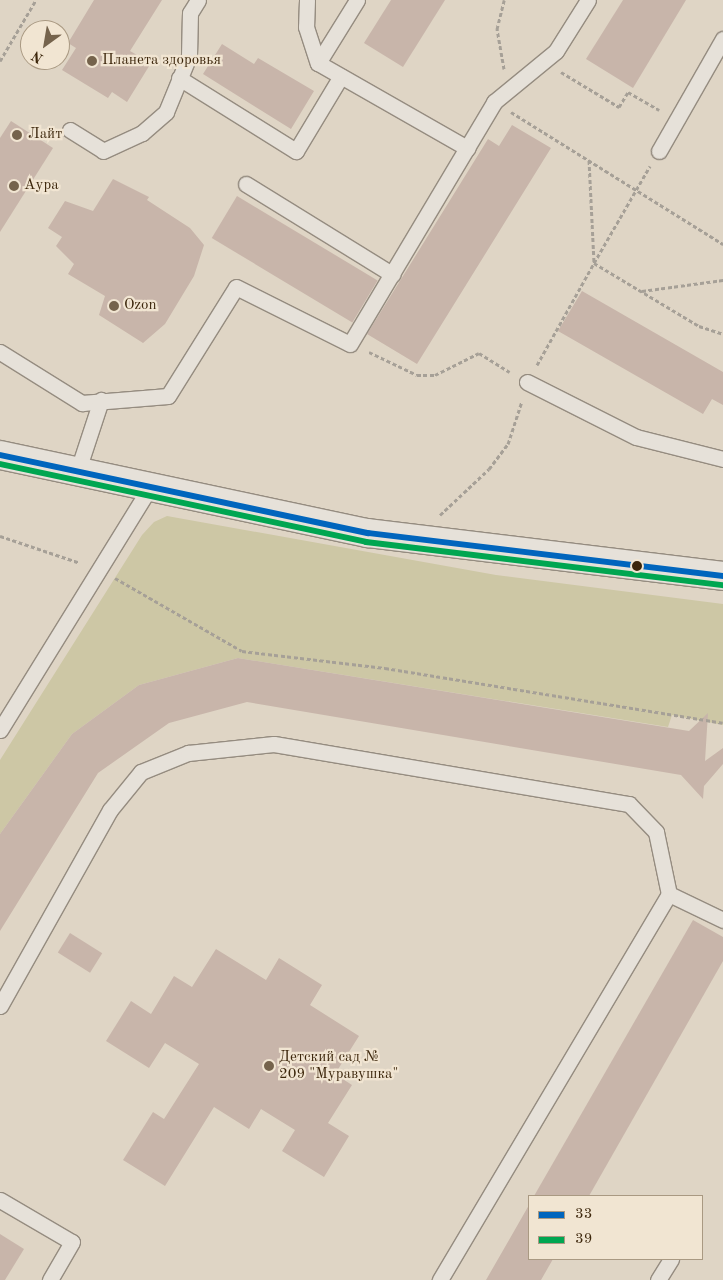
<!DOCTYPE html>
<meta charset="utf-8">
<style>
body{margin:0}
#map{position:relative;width:723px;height:1280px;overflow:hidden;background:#dfd5c5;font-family:"Old Standard TT",serif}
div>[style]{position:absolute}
.green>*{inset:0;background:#cdc7a5}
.building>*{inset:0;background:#c8b5aa;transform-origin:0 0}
.path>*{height:3px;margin-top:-1.5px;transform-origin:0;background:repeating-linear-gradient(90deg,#a6a097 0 4px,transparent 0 6.5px)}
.roads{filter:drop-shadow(1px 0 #958c80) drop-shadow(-1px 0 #958c80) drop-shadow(0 1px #958c80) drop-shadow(0 -1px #958c80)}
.lane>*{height:15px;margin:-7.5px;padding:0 7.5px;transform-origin:7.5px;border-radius:7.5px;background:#e6e1d9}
.secondary>*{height:28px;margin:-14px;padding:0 14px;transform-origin:14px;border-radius:14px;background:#e6e1d9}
.bus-1>*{height:6px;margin:-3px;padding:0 3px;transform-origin:3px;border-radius:3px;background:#0065bd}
.bus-2>*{height:6px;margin:-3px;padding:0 3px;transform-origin:3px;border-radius:3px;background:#00a651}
.dots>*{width:14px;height:14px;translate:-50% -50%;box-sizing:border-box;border:2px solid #f1e5d2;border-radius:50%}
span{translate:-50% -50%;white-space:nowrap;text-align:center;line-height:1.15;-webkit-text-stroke:4.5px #f1e5d2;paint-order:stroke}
.poi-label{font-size:15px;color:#3c260b}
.left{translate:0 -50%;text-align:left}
.legend{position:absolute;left:528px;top:1195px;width:175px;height:65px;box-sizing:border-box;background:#f1e5d2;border:1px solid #a99982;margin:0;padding:6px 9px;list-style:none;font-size:15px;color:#3c260b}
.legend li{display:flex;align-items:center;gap:10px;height:25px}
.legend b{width:25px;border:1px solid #a99982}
.north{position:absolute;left:20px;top:20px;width:50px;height:50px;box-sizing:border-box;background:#f1e5d2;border:1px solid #a99982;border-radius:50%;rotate:212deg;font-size:14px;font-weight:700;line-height:20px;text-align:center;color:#3c260b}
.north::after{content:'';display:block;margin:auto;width:18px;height:22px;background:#75634c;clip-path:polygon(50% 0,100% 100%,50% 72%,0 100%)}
</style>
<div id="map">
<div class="green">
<div style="clip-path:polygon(167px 516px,496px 575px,723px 604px,723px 725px,672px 715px,668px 727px,238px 658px,139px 685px,72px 734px,0 834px,0 760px,142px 535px,154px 522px)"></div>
</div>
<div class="building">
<div style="clip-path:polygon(94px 0,162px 0,130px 51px,151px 63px,127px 102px,112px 92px,108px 98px,62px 70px,76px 48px,68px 43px)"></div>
<div style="clip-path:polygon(391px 0,445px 0,403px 67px,364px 43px)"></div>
<div style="clip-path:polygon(623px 0,686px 0,633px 88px,586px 59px)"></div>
<div style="clip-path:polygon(222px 44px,254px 64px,258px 58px,314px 91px,291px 129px,203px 74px)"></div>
<div style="clip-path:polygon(11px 121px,53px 148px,0 232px,0 138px)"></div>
<div style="clip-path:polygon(512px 125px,551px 148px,417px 364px,367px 334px,488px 139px,499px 146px)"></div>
<div style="clip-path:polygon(113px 179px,149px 197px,147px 200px,190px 228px,204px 245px,194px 276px,165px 324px,143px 343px,99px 315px,105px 296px,68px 274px,74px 264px,56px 246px,62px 237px,48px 228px,65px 201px,93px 211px)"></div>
<div style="left:237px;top:196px;width:164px;height:49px;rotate:31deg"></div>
<div style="clip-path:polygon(582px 291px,723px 372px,723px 405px,712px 399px,703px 414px,558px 331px)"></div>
<div style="clip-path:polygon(238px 658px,689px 731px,708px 713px,705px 761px,723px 748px,723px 764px,704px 786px,703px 799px,681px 775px,247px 702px,169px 723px,98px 773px,0 931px,0 834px,72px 734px,139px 685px)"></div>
<div style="clip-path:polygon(693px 920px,723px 937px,723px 961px,589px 1196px,534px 1196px)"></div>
<div style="left:70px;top:933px;width:38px;height:23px;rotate:32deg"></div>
<div style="clip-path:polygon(216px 949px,266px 980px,279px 958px,322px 985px,310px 1005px,359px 1036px,335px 1074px,352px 1085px,328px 1123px,349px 1136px,324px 1177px,282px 1151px,295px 1130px,261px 1109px,249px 1129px,214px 1107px,165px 1186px,123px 1160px,153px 1112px,164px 1119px,199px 1064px,165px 1043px,149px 1068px,106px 1041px,131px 1001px,151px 1014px,174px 976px,192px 987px)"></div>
<div style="clip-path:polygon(529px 1205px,529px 1259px,553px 1259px,541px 1280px,486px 1280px)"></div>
<div style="clip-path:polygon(0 1234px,24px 1249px,5px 1280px,0 1280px)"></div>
</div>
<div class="path">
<div style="left:0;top:61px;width:71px;rotate:-59.5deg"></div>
<div style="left:504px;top:69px;width:41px;rotate:-99.9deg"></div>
<div style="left:497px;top:29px;width:30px;rotate:-76deg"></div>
<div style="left:561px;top:72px;width:68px;rotate:31.1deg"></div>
<div style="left:619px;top:107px;width:17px;rotate:-59deg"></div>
<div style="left:628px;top:92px;width:36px;rotate:30deg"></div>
<div style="left:511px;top:112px;width:250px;rotate:31.9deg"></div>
<div style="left:589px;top:160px;width:102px;rotate:87.2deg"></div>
<div style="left:594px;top:263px;width:112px;rotate:-60deg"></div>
<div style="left:642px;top:291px;width:82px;rotate:-7.7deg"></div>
<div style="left:369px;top:352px;width:53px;rotate:25.6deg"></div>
<div style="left:417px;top:375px;width:18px"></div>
<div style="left:435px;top:375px;width:49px;rotate:-26.6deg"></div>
<div style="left:479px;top:353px;width:36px;rotate:32deg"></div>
<div style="left:537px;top:365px;width:117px;rotate:-60.8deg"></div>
<div style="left:594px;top:263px;width:122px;rotate:31deg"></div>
<div style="left:699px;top:326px;width:25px;rotate:18deg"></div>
<div style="left:440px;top:515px;width:67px;rotate:-43.2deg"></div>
<div style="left:489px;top:469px;width:31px;rotate:-53deg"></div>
<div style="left:508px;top:444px;width:45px;rotate:-72deg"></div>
<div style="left:0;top:536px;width:84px;rotate:18.6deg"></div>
<div style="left:115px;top:578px;width:146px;rotate:29.9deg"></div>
<div style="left:242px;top:651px;width:144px;rotate:6.8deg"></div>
<div style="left:385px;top:668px;width:342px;rotate:9.2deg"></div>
</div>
<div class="roads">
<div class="lane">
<div style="left:307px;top:0;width:27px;rotate:92deg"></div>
<div style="left:306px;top:27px;width:38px;rotate:72deg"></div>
<div style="left:318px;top:63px;width:172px;rotate:29.7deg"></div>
<div style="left:318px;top:63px;width:74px;rotate:-58.2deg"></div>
<div style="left:179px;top:78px;width:138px;rotate:32deg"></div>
<div style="left:296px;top:151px;width:87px;rotate:-59deg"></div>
<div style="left:70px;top:130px;width:39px;rotate:32deg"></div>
<div style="left:103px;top:151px;width:43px;rotate:-24.8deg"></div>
<div style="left:142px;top:133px;width:32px;rotate:-41deg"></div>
<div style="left:166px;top:112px;width:61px;rotate:-67.7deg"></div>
<div style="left:189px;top:56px;width:43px;rotate:-88.7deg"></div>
<div style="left:190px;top:13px;width:15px;rotate:-58deg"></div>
<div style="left:659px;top:151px;width:129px;rotate:-60.3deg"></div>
<div style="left:246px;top:184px;width:172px;rotate:31.7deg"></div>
<div style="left:0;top:352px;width:97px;rotate:31.9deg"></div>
<div style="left:82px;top:403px;width:86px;rotate:-4.7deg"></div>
<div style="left:168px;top:396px;width:128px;rotate:-58deg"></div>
<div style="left:236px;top:287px;width:127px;rotate:26.6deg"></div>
<div style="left:350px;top:344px;width:282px;rotate:-59.2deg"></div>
<div style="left:494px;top:102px;width:80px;rotate:-39.4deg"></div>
<div style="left:556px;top:51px;width:60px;rotate:-57.9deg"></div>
<div style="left:527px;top:382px;width:122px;rotate:26.8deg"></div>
<div style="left:636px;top:437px;width:90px;rotate:14.2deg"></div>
<div style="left:77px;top:473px;width:77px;rotate:-71.8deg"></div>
<div style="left:0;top:730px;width:282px;rotate:-58.3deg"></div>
<div style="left:669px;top:894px;width:60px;rotate:25.7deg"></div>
<div style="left:0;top:1006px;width:225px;rotate:-60.7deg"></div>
<div style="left:110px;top:810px;width:49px;rotate:-50.8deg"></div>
<div style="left:141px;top:772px;width:51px;rotate:-22deg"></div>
<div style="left:188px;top:753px;width:86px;rotate:-6deg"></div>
<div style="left:274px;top:744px;width:360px;rotate:9.6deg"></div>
<div style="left:629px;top:804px;width:39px;rotate:46deg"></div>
<div style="left:656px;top:832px;width:63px;rotate:78.2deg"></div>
<div style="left:669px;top:894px;width:449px;rotate:120.7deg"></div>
<div style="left:0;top:1200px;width:83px;rotate:30.3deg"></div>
<div style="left:72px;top:1242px;width:44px;rotate:120.1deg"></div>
<div style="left:658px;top:1280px;width:25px;rotate:-58deg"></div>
</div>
<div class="secondary">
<div style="left:0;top:455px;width:376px;rotate:12deg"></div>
<div style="left:368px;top:533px;width:358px;rotate:6.9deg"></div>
</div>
</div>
<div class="bus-1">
<div style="left:0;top:455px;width:376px;rotate:12deg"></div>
<div style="left:368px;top:533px;width:358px;rotate:6.9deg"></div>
</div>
<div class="bus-2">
<div style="left:0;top:464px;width:374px;rotate:12deg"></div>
<div style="left:366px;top:542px;width:359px;rotate:6.9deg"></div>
</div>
<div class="dots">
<div style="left:92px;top:61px;background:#75634c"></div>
<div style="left:17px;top:135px;background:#75634c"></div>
<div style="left:14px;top:186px;background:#75634c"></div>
<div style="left:114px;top:306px;background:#75634c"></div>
<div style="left:637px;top:566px;background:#3c260b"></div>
<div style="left:269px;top:1066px;background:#75634c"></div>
</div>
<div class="poi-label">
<span class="left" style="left:102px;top:61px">Планета здоровья</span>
<span class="left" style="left:28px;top:135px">Лайт</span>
<span class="left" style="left:24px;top:186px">Аура</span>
<span class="left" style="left:124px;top:306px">Ozon</span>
<span class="left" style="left:279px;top:1066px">Детский сад №<br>209 "Муравушка"</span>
</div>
<ul class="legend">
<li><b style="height:6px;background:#0065bd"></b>33</li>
<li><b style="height:6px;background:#00a651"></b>39</li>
</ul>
<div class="north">N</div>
</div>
